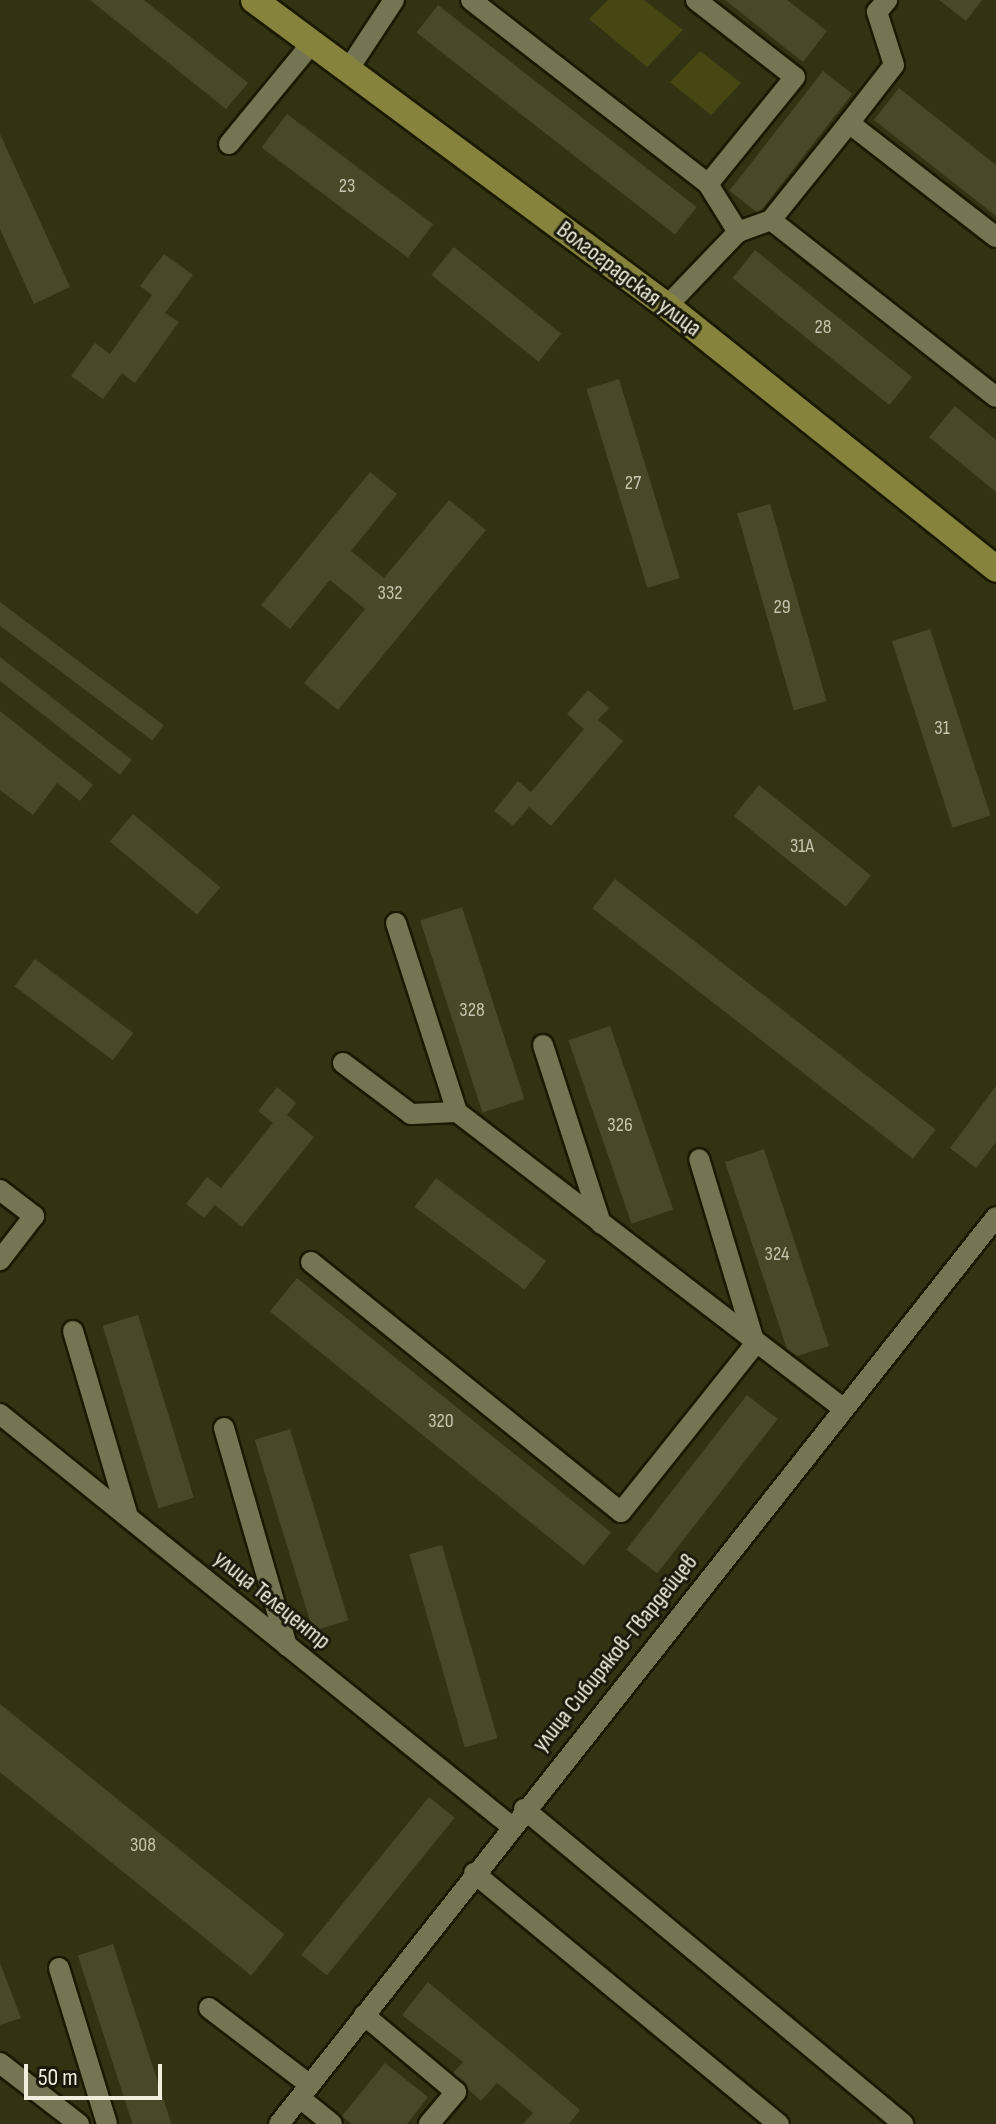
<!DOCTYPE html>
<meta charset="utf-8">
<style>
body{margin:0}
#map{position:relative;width:996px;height:2124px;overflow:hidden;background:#333212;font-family:"Sofia Sans Condensed",sans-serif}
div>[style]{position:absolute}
.green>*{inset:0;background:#484612}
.building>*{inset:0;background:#494828;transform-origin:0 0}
.roads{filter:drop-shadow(2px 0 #1b1900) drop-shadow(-2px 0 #1b1900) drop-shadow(0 2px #1b1900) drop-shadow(0 -2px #1b1900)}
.minor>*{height:20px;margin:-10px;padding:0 10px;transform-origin:10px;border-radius:10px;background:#767553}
.major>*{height:26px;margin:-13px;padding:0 13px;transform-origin:13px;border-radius:13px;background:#86833c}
span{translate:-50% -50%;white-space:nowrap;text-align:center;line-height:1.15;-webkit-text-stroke:6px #1a190b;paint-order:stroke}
.number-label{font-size:20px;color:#c6c5b0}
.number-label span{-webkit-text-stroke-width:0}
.street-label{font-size:24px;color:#f0efdd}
.scale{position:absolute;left:24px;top:2064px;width:138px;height:36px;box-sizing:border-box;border:4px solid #f0efdd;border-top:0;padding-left:10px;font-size:24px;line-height:28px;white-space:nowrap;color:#f0efdd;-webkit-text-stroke:6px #1a190b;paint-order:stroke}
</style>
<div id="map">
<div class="green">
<div style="clip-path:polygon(608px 0,644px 0,683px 30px,647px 67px,589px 19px)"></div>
<div style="clip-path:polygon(700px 51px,741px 83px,711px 115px,670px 82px)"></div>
</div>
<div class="building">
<div style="clip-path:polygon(90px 0,144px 0,248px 83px,226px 109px)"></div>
<div style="clip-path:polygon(725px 0,787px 0,827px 31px,803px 62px)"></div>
<div style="clip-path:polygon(939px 0,982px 0,966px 21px)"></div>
<div style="left:438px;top:5px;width:328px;height:35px;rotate:38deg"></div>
<div style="left:823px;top:71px;width:37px;height:152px;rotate:38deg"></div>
<div style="clip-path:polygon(899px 88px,996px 165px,996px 216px,874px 120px)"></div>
<div style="left:287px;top:114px;width:183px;height:42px;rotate:37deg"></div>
<div style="clip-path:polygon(0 134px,70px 287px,34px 304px,0 229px)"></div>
<div style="left:454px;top:247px;width:138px;height:36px;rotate:39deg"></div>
<div style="left:755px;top:250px;width:202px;height:36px;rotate:39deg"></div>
<div style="clip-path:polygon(164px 254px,193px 275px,165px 313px,179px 322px,135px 383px,122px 373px,103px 399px,71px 376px,95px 343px,110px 354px,152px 295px,140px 286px)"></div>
<div style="left:619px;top:379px;width:208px;height:34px;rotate:73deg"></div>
<div style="clip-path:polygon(955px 406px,996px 440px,996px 492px,929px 437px)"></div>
<div style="clip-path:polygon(370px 472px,397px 494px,351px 551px,384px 578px,449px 500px,486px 530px,338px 710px,304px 683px,365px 609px,330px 580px,290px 629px,261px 605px)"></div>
<div style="left:770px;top:504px;width:205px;height:34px;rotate:74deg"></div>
<div style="left:0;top:602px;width:205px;height:19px;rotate:37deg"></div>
<div style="left:930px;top:629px;width:196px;height:40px;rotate:72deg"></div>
<div style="left:0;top:657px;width:167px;height:19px;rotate:38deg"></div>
<div style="clip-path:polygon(588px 690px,609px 708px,598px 720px,623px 741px,551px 826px,529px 807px,513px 826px,494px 811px,518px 781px,531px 792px,584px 729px,567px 714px)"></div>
<div style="clip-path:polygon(0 711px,93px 785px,80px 801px,57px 783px,33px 815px,0 790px)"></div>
<div style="left:759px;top:785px;width:144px;height:40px;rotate:39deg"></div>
<div style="left:133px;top:814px;width:114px;height:36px;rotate:40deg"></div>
<div style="left:615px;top:879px;width:407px;height:37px;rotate:38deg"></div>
<div style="left:462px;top:907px;width:202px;height:44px;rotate:72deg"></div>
<div style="left:35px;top:959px;width:123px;height:34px;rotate:37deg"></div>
<div style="left:610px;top:1026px;width:194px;height:44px;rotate:71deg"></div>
<div style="clip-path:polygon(996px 1086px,996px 1142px,976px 1168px,950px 1148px)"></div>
<div style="clip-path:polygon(277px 1087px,296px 1103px,287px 1115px,314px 1137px,242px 1227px,215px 1205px,204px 1218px,186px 1204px,207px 1177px,221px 1188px,273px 1123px,258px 1111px)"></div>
<div style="clip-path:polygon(764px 1149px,829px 1346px,797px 1356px,787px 1349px,725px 1162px)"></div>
<div style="left:436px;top:1178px;width:138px;height:36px;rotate:37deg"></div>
<div style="left:297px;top:1278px;width:404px;height:43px;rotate:39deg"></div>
<div style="left:138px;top:1315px;width:191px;height:37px;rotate:73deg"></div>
<div style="left:747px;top:1395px;width:39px;height:196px;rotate:38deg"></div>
<div style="left:290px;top:1429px;width:200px;height:37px;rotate:73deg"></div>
<div style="left:442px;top:1545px;width:201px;height:34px;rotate:74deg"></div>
<div style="left:0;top:1704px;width:366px;height:53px;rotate:39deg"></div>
<div style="left:429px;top:1797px;width:33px;height:203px;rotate:39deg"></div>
<div style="left:113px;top:1944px;width:189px;height:37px;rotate:72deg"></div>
<div style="clip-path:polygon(0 1963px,21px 2018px,0 2025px)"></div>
<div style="clip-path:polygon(428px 1982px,580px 2110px,569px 2124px,523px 2124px,533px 2113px,497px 2083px,481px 2101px,469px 2090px,453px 2073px,463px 2062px,402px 2015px)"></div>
<div style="clip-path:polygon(385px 2063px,428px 2097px,407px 2124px,352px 2124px,342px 2116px)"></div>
</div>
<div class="roads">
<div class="minor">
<div style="left:471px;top:0;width:300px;rotate:37.8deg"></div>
<div style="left:696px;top:0;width:125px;rotate:37.9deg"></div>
<div style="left:795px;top:77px;width:138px;rotate:129.1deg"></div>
<div style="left:708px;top:184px;width:57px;rotate:58deg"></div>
<div style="left:348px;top:70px;width:84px;rotate:-56.7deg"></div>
<div style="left:849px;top:123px;width:73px;rotate:-52.2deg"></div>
<div style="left:894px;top:65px;width:56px;rotate:-107.8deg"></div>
<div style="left:877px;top:12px;width:16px;rotate:-50deg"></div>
<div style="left:229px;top:144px;width:129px;rotate:-50.6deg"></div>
<div style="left:771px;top:220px;width:286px;rotate:38.2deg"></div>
<div style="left:667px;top:306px;width:103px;rotate:-46.2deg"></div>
<div style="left:738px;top:232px;width:35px;rotate:-20deg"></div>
<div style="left:771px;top:220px;width:124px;rotate:-51.2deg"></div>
<div style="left:849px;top:123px;width:186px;rotate:37.8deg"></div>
<div style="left:396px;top:923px;width:199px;rotate:72.1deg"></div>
<div style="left:457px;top:1112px;width:486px;rotate:37.5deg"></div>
<div style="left:543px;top:1045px;width:188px;rotate:72deg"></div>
<div style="left:343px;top:1063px;width:85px;rotate:36.9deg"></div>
<div style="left:411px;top:1114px;width:46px;rotate:-2.5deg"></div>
<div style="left:0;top:1190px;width:43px;rotate:37.4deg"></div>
<div style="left:34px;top:1216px;width:56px;rotate:127.7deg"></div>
<div style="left:311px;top:1262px;width:398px;rotate:38.9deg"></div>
<div style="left:621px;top:1512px;width:215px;rotate:-51.4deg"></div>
<div style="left:755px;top:1344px;width:193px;rotate:-106.8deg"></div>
<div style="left:73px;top:1331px;width:194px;rotate:73.5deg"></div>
<div style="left:0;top:1414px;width:656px;rotate:38.88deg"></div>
<div style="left:224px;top:1428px;width:227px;rotate:73.9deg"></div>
<div style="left:524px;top:1809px;width:493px;rotate:39.7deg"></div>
<div style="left:474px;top:1873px;width:395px;rotate:39.5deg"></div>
<div style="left:59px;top:1968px;width:163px;rotate:72.9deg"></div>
<div style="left:209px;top:2008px;width:127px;rotate:37.3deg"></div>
<div style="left:364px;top:2015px;width:120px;rotate:39.9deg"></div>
<div style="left:456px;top:2092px;width:42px;rotate:130.2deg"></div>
<div style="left:0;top:2063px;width:100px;rotate:37.7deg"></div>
<div style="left:300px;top:2098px;width:41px;rotate:39.1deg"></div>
<div style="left:279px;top:2124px;width:1156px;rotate:-51.67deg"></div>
</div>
<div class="major">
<div style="left:254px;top:0;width:514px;rotate:36.54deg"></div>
<div style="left:667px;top:306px;width:421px;rotate:38.6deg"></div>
</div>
</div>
<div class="number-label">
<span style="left:347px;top:186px">23</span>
<span style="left:823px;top:327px">28</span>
<span style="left:633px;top:483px">27</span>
<span style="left:390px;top:593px">332</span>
<span style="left:782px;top:607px">29</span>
<span style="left:942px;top:728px">31</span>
<span style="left:802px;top:846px">31А</span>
<span style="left:472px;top:1010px">328</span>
<span style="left:620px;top:1125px">326</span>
<span style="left:777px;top:1254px">324</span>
<span style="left:441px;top:1421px">320</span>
<span style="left:143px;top:1845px">308</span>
</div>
<div class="street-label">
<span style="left:629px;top:279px;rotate:37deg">Волгоградская улица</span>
<span style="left:272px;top:1600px;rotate:39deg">улица Телецентр</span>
<span style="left:615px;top:1653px;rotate:-51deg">улица Сибиряков-Гвардейцев</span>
</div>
<div class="scale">50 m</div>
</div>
